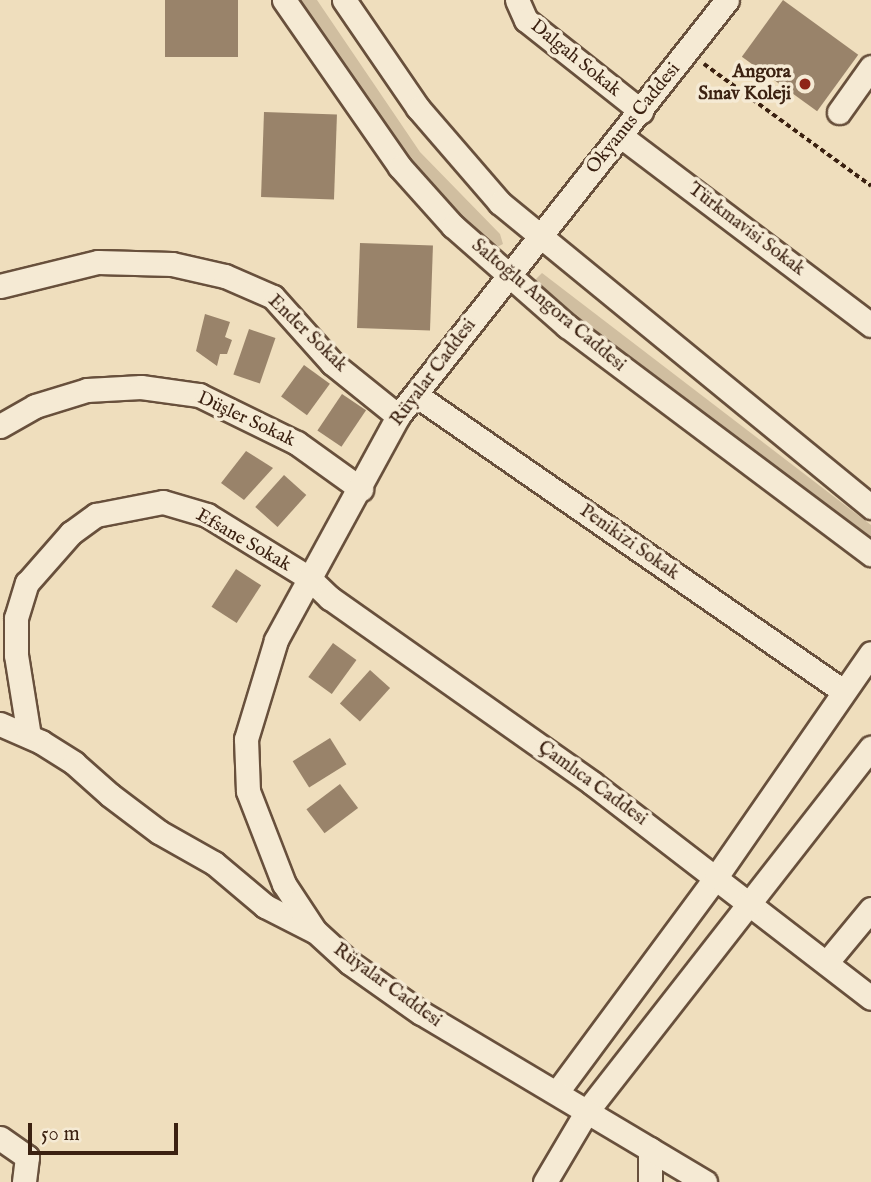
<!DOCTYPE html>
<meta charset="utf-8">
<style>
body{margin:0}
#map{position:relative;width:871px;height:1182px;overflow:hidden;background:#efdebd;font-family:"IM FELL English",serif}
div>[style]{position:absolute}
.green>*{inset:0;background:#d0bea0}
.building>*{inset:0;background:#99836a;transform-origin:0 0}
.path>*{height:3.5px;margin-top:-1.75px;transform-origin:0;background:repeating-linear-gradient(90deg,#3b2111 0 5px,transparent 0 8.5px)}
.roads{filter:drop-shadow(2px 0 #68503c) drop-shadow(-2px 0 #68503c) drop-shadow(0 2px #68503c) drop-shadow(0 -2px #68503c)}
.minor>*{height:23px;margin:-11.5px;padding:0 11.5px;transform-origin:11.5px;border-radius:11.5px;background:#f5ead4}
.dots>*{width:19px;height:19px;translate:-50% -50%;box-sizing:border-box;border:4px solid #f5ead4;border-radius:50%}
span{translate:-50% -50%;white-space:nowrap;text-align:center;line-height:1.15;-webkit-text-stroke:7px #f5ead4;paint-order:stroke}
.street-label{font-size:19px;color:#3b2111}
.poi-label{font-size:19px;color:#3b2111;font-weight:700}
.right{translate:-100% -50%;text-align:right}
.scale{position:absolute;left:28px;top:1123px;width:150px;height:32px;box-sizing:border-box;border:4px solid #3b2111;border-top:0;padding-left:9px;font-size:21px;line-height:24px;white-space:nowrap;color:#3b2111;-webkit-text-stroke:5px #f5ead4;paint-order:stroke}
</style>
<div id="map">
<div class="green">
<div style="clip-path:polygon(296px 0,317px 0,420px 152px,500px 234px,503px 244px,493px 249px,425px 186px)"></div>
<div style="clip-path:polygon(542px 273px,871px 525px,871px 544px,536px 288px,534px 281px)"></div>
</div>
<div class="building">
<div style="left:165px;top:0;width:73px;height:57px"></div>
<div style="left:783px;top:0;width:93px;height:70px;rotate:36deg"></div>
<div style="left:264px;top:112px;width:73px;height:85px;rotate:2deg"></div>
<div style="left:360px;top:243px;width:73px;height:85px;rotate:2deg"></div>
<div style="clip-path:polygon(205px 314px,230px 322px,225px 337px,232px 340px,227px 354px,220px 354px,217px 366px,196px 351px)"></div>
<div style="left:249px;top:329px;width:28px;height:48px;rotate:19deg"></div>
<div style="left:304px;top:365px;width:32px;height:39px;rotate:36deg"></div>
<div style="left:342px;top:394px;width:29px;height:44px;rotate:34deg"></div>
<div style="clip-path:polygon(246px 451px,273px 468px,244px 500px,221px 483px)"></div>
<div style="left:284px;top:475px;width:30px;height:43px;rotate:42deg"></div>
<div style="left:236px;top:569px;width:30px;height:45px;rotate:33deg"></div>
<div style="left:333px;top:643px;width:29px;height:42px;rotate:36deg"></div>
<div style="left:370px;top:670px;width:27px;height:45px;rotate:42deg"></div>
<div style="left:330px;top:738px;width:31px;height:44px;rotate:58deg"></div>
<div style="left:340px;top:784px;width:30px;height:42px;rotate:53deg"></div>
</div>
<div class="path">
<div style="left:704px;top:64px;width:207px;rotate:36.1deg"></div>
</div>
<div class="roads">
<div class="minor">
<div style="left:284px;top:0;width:203px;rotate:55.2deg"></div>
<div style="left:400px;top:167px;width:79px;rotate:48.1deg"></div>
<div style="left:453px;top:226px;width:152px;rotate:41.3deg"></div>
<div style="left:567px;top:326px;width:380px;rotate:36.9deg"></div>
<div style="left:344px;top:0;width:131px;rotate:55.6deg"></div>
<div style="left:418px;top:108px;width:125px;rotate:49.2deg"></div>
<div style="left:500px;top:203px;width:480px;rotate:39.3deg"></div>
<div style="left:517px;top:0;width:22px;rotate:66deg"></div>
<div style="left:526px;top:20px;width:147px;rotate:38.4deg"></div>
<div style="left:839px;top:112px;width:55px;rotate:-54.6deg"></div>
<div style="left:621px;top:136px;width:313px;rotate:37.1deg"></div>
<div style="left:0;top:286px;width:101px;rotate:-13.8deg"></div>
<div style="left:98px;top:262px;width:74px;rotate:1.5deg"></div>
<div style="left:172px;top:264px;width:54px;rotate:12.8deg"></div>
<div style="left:225px;top:276px;width:52px;rotate:23.6deg"></div>
<div style="left:273px;top:297px;width:89px;rotate:48.2deg"></div>
<div style="left:332px;top:363px;width:85px;rotate:38.8deg"></div>
<div style="left:416px;top:395px;width:520px;rotate:34.73deg"></div>
<div style="left:0;top:426px;width:40px;rotate:-29.7deg"></div>
<div style="left:35px;top:406px;width:54px;rotate:-17.1deg"></div>
<div style="left:87px;top:390px;width:54px;rotate:-3.2deg"></div>
<div style="left:141px;top:387px;width:59px;rotate:7.9deg"></div>
<div style="left:199px;top:395px;width:109px;rotate:26.1deg"></div>
<div style="left:297px;top:443px;width:79px;rotate:35.7deg"></div>
<div style="left:0;top:724px;width:45px;rotate:23.7deg"></div>
<div style="left:41px;top:742px;width:39px;rotate:32deg"></div>
<div style="left:74px;top:763px;width:48px;rotate:41.6deg"></div>
<div style="left:110px;top:795px;width:61px;rotate:37.1deg"></div>
<div style="left:159px;top:832px;width:63px;rotate:29.4deg"></div>
<div style="left:214px;top:863px;width:67px;rotate:40.1deg"></div>
<div style="left:265px;top:906px;width:55px;rotate:27deg"></div>
<div style="left:29px;top:736px;width:82px;rotate:-99.1deg"></div>
<div style="left:16px;top:655px;width:37px;rotate:-90deg"></div>
<div style="left:16px;top:618px;width:37px;rotate:-73deg"></div>
<div style="left:27px;top:583px;width:67px;rotate:-48.7deg"></div>
<div style="left:71px;top:533px;width:31px;rotate:-36deg"></div>
<div style="left:96px;top:515px;width:68px;rotate:-11deg"></div>
<div style="left:163px;top:502px;width:46px;rotate:16.5deg"></div>
<div style="left:207px;top:515px;width:120px;rotate:31.7deg"></div>
<div style="left:309px;top:578px;width:29px;rotate:44deg"></div>
<div style="left:330px;top:598px;width:321px;rotate:35.2deg"></div>
<div style="left:592px;top:783px;width:352px;rotate:37.6deg"></div>
<div style="left:827px;top:962px;width:69px;rotate:-50.3deg"></div>
<div style="left:557px;top:1092px;width:267px;rotate:-53.5deg"></div>
<div style="left:716px;top:877px;width:272px;rotate:-55.3deg"></div>
<div style="left:0;top:1138px;width:33px;rotate:35deg"></div>
<div style="left:27px;top:1157px;width:25px;rotate:97deg"></div>
<div style="left:650px;top:1149px;width:33px;rotate:90deg"></div>
<div style="left:545px;top:1182px;width:82px;rotate:-59.4deg"></div>
<div style="left:587px;top:1111px;width:461px;rotate:-52deg"></div>
<div style="left:705px;top:1182px;width:330px;rotate:-149.2deg"></div>
<div style="left:421px;top:1013px;width:87px;rotate:-144.8deg"></div>
<div style="left:350px;top:963px;width:47px;rotate:-137.6deg"></div>
<div style="left:315px;top:931px;width:56px;rotate:-123.4deg"></div>
<div style="left:284px;top:884px;width:100px;rotate:-111.2deg"></div>
<div style="left:248px;top:791px;width:52px;rotate:-92.2deg"></div>
<div style="left:246px;top:739px;width:103px;rotate:-73.1deg"></div>
<div style="left:276px;top:640px;width:255px;rotate:-61.4deg"></div>
<div style="left:398px;top:416px;width:530px;rotate:-51.66deg"></div>
</div>
</div>
<div class="dots">
<div style="left:805px;top:84px;background:#8f2418"></div>
</div>
<div class="street-label">
<span style="left:575px;top:59px;rotate:39deg">Dalgah Sokak</span>
<span style="left:634px;top:119px;rotate:-51deg">Okyanus Caddesi</span>
<span style="left:746px;top:230px;rotate:37deg">Türkmavisi Sokak</span>
<span style="left:548px;top:306px;rotate:40deg">Saltoğlu Angora Caddesi</span>
<span style="left:307px;top:334px;rotate:44deg">Ender Sokak</span>
<span style="left:434px;top:373px;rotate:-53deg">Rüyalar Caddesi</span>
<span style="left:246px;top:420px;rotate:25deg">Düşler Sokak</span>
<span style="left:243px;top:541px;rotate:30deg">Efsane Sokak</span>
<span style="left:629px;top:543px;rotate:35deg">Penikizi Sokak</span>
<span style="left:592px;top:784px;rotate:36deg">Çamlıca Caddesi</span>
<span style="left:387px;top:986px;rotate:36deg">Rüyalar Caddesi</span>
</div>
<div class="poi-label">
<span class="right" style="left:791px;top:84px">Angora<br>Sınav Koleji</span>
</div>
<div class="scale">50 m</div>
</div>
